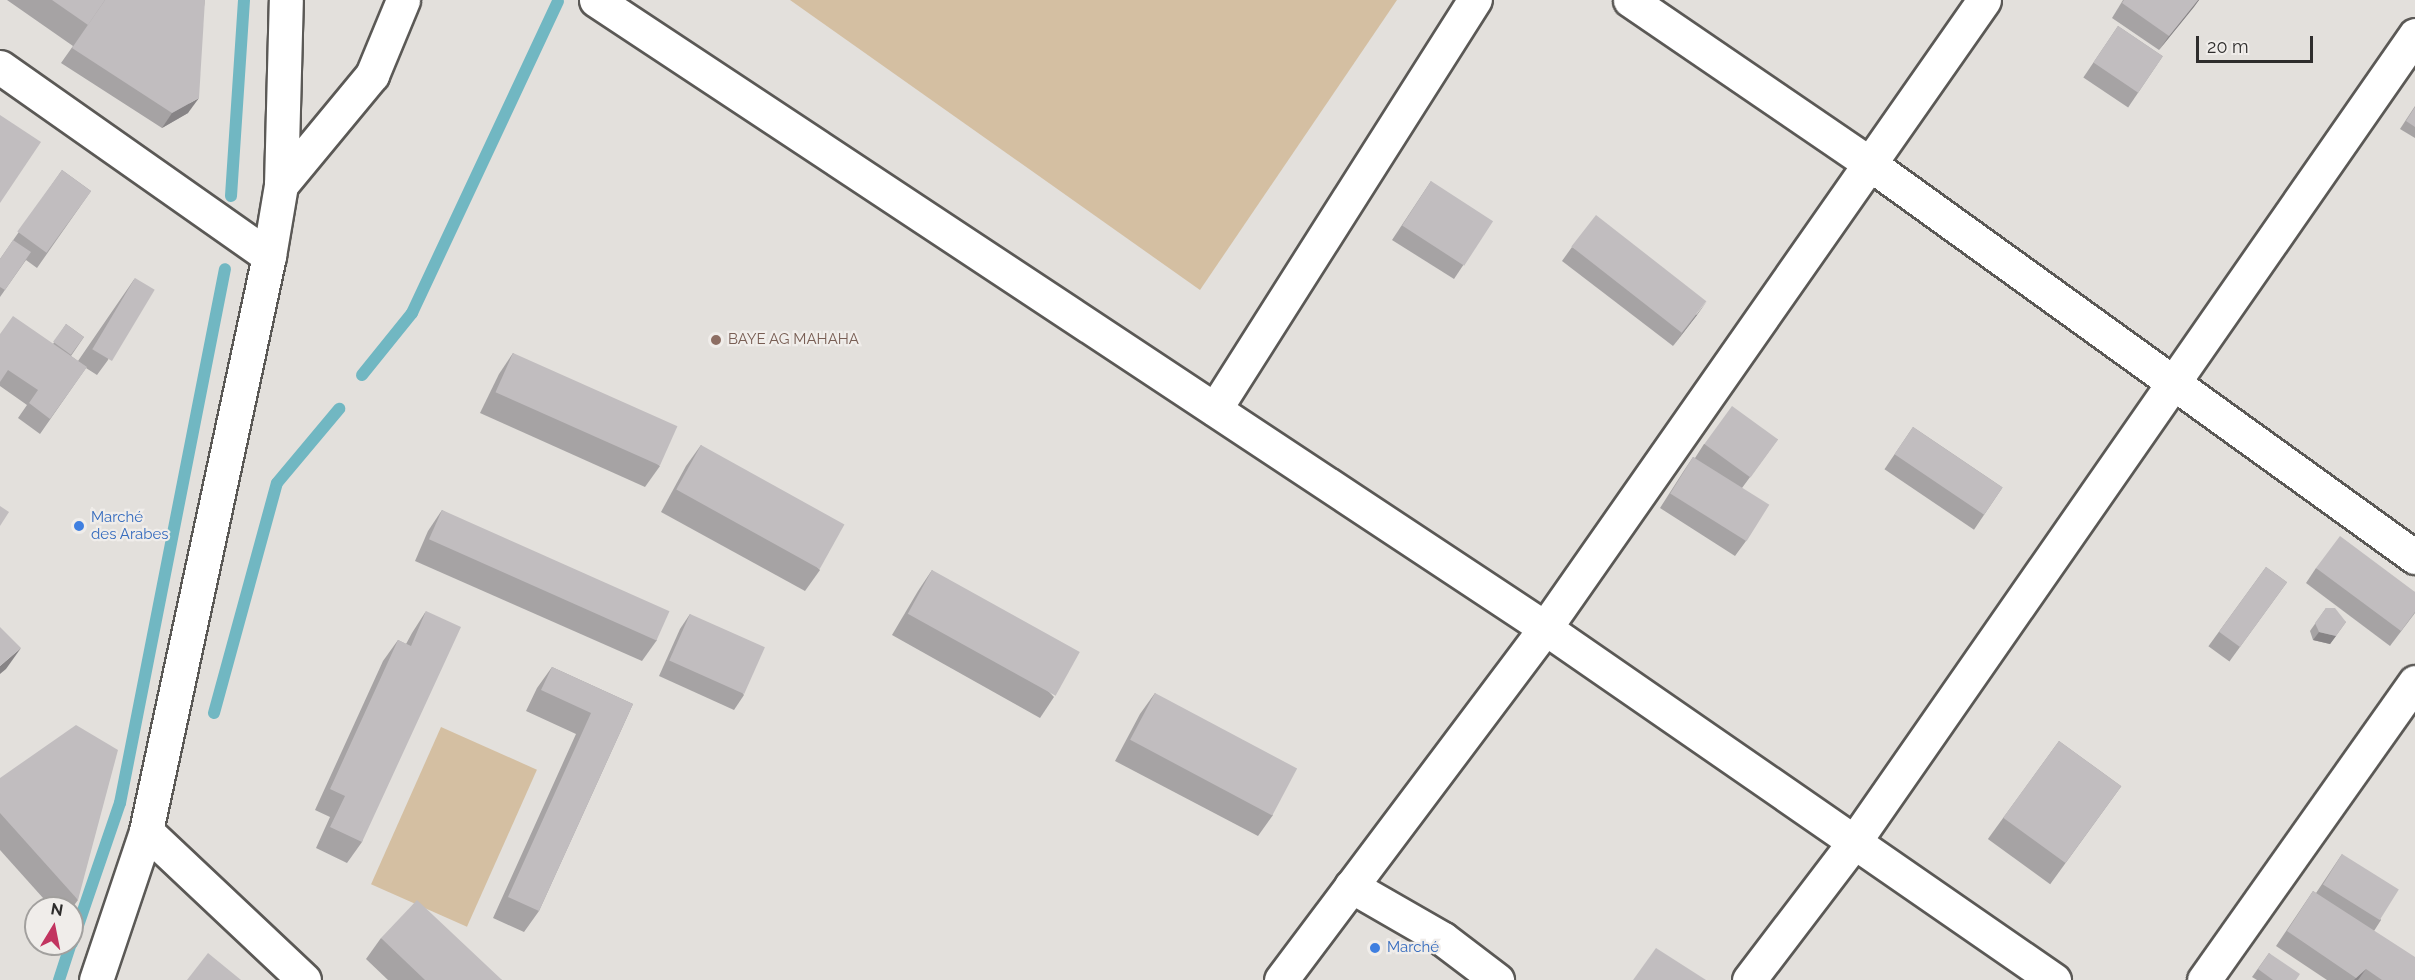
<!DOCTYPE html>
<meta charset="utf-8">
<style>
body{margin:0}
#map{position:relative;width:2415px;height:980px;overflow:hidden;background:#e3e0dc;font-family:Raleway,sans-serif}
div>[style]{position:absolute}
.green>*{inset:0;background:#d4bfa2;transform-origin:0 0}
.stream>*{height:12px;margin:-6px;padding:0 6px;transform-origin:6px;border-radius:6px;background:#71b7c2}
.roads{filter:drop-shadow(2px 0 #5b5956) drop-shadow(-2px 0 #5b5956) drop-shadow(0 2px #5b5956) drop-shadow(0 -2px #5b5956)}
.minor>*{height:33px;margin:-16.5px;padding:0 16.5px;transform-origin:16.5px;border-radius:16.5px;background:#fff}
.major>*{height:33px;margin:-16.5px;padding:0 16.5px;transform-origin:16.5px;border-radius:16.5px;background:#fff}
.wall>*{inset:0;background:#a6a3a4;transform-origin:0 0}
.shaded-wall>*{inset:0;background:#878486}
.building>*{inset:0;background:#c1bdbf;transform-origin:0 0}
.dots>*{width:16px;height:16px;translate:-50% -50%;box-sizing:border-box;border:3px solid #f0edea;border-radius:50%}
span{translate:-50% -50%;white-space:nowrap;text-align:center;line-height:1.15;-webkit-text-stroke:4.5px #f0edea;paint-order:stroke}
.education-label{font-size:15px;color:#785e54}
.left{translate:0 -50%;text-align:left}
.shop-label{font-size:15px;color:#366cbe}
.north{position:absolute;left:24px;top:896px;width:60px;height:60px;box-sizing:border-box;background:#f0edea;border:2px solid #a2a09e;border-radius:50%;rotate:10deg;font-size:16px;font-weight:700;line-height:24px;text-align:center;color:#2e2d2c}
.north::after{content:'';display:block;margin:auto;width:21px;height:27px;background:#c23460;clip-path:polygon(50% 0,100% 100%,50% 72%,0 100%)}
.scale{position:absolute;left:2196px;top:36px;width:117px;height:27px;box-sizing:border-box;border:3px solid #2e2d2c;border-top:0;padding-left:8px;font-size:18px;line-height:21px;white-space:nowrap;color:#2e2d2c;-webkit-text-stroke:4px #f0edea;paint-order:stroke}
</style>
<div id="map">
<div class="green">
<div style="clip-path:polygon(790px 0,1397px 0,1200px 290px)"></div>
<div style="left:441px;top:727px;width:105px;height:172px;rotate:24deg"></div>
</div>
<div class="stream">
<div style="left:231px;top:196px;width:196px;rotate:-86.2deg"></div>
<div style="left:362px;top:375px;width:80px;rotate:-51.1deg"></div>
<div style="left:412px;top:313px;width:344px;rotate:-64.9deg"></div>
<div style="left:214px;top:713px;width:238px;rotate:-74.7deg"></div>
<div style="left:277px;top:483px;width:97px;rotate:-50deg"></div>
<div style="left:72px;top:943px;width:148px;rotate:-71.1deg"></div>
<div style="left:120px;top:803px;width:544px;rotate:-78.88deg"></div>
<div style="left:59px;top:980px;width:38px;rotate:-72deg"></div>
</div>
<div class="roads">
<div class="minor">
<div style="left:596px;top:0;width:1138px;rotate:33.49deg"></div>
<div style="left:1545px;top:628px;width:619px;rotate:34.67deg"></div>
<div style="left:1630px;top:0;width:291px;rotate:34.3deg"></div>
<div style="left:1870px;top:164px;width:672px;rotate:35.8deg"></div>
<div style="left:0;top:67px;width:329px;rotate:35.1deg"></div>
<div style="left:281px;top:185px;width:143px;rotate:-50.4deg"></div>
<div style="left:372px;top:75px;width:81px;rotate:-67.5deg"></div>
<div style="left:1215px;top:409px;width:485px;rotate:-57.6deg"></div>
<div style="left:146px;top:831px;width:217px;rotate:43.3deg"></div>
<div style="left:1351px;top:886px;width:106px;rotate:29.9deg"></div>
<div style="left:1443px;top:939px;width:68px;rotate:37.2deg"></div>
<div style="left:1281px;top:980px;width:440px;rotate:-53.1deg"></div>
<div style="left:1545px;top:628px;width:766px;rotate:-55.04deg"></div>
<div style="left:1749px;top:980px;width:173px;rotate:-52.7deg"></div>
<div style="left:1854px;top:842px;width:983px;rotate:-55.19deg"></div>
<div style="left:2204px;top:980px;width:365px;rotate:-54.7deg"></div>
</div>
<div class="major">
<div style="left:96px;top:980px;width:157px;rotate:-71.4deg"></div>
<div style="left:146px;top:831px;width:588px;rotate:-77.93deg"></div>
<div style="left:269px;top:256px;width:72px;rotate:-80.4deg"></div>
<div style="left:281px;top:185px;width:185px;rotate:-88.5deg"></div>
</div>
</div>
<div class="wall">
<div style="clip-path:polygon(7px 0,205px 0,188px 113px,162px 128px,61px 63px,73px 46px)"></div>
<div style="clip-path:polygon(2123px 0,2199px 0,2159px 50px,2112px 18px)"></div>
<div style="left:2118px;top:26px;width:54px;height:62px;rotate:34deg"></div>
<div style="clip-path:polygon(2415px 106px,2415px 138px,2400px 129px)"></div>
<div style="clip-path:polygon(62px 170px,91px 191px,37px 268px,26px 260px,0 297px,0 259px)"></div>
<div style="clip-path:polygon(1431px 181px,1464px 264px,1454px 279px,1392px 240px)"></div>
<div style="clip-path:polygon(1572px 247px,1697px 315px,1673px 346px,1562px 261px)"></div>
<div style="clip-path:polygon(135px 278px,108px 360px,97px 375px,86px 368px,40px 434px,18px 418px,27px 405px,0 386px,0 334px,53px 344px,66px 324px,84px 337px,71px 356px,78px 361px)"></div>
<div style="clip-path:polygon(513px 353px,660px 466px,645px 487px,480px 413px,499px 374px)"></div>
<div style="left:1913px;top:427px;width:108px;height:51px;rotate:34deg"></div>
<div style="clip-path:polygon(1778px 439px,1742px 488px,1746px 541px,1735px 556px,1660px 508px,1683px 472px,1693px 457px,1695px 458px,1704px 444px)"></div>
<div style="clip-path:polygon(701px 445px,820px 570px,805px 591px,661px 512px,686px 466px)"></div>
<div style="clip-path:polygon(442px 510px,657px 640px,642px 661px,415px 561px,428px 531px)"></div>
<div style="left:2266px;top:567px;width:26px;height:98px;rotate:36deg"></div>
<div style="clip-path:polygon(2316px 568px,2415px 592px,2415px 613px,2390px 646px,2306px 583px)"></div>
<div style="clip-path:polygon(932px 570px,1054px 697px,1040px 718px,892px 635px,918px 591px)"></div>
<div style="clip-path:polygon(2326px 608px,2346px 622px,2330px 644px,2313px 640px,2310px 631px)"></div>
<div style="clip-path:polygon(426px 611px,362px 842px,347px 863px,316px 848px,330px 817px,315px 810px,383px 661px,398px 640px,406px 644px,412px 633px)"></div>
<div style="clip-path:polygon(690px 614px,744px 695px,734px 710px,659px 676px,680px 629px)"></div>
<div style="clip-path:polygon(552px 667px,633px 704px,539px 911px,524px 932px,493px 918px,576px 734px,526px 711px,537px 688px)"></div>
<div style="clip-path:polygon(1155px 693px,1273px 815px,1258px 836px,1115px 761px,1140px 714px)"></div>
<div style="left:2059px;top:741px;width:77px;height:121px;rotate:36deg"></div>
<div style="clip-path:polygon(0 778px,78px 900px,72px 908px,52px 908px,0 850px)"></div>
<div style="clip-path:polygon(2342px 854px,2381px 920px,2374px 931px,2415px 980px,2327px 980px,2276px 946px,2313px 891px,2316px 893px)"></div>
<div style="clip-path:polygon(381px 938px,502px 980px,388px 980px,366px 959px)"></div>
<div style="clip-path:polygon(2269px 953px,2296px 980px,2257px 980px,2252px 977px)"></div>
</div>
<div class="shaded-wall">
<div style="clip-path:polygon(2198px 0,2199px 0,2194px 7px,2159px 50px,2169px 36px)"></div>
<div style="clip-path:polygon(199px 98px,188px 113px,162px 128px,172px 113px)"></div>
<div style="clip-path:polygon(1707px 301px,1697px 315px,1673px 346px,1684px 331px)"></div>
<div style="clip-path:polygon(2319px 632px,2336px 636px,2330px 644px,2313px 640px)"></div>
<div style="clip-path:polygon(21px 648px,6px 669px,0 674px,0 666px)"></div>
<div style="clip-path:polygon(2366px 969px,2358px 980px,2354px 980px,2356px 978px)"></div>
</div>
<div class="building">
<div style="clip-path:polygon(52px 0,105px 0,88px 25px)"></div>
<div style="clip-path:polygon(105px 0,205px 0,199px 98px,172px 113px,72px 48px)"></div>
<div style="clip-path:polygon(2124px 0,2198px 0,2169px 36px,2122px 3px)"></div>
<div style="left:2118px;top:26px;width:54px;height:44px;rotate:34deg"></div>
<div style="clip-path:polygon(2415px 107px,2415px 127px,2406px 121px)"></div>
<div style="clip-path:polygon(0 115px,41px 142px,0 203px)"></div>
<div style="left:62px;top:170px;width:36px;height:76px;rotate:36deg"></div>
<div style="left:1431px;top:181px;width:74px;height:53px;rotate:33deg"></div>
<div style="left:1596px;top:215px;width:140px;height:40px;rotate:38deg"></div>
<div style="clip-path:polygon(13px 240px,31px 252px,5px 290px,0 287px,0 259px)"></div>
<div style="left:135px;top:278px;width:23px;height:83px;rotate:31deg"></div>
<div style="clip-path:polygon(13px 316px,87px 367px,50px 419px,29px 403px,38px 390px,8px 370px,0 382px,0 334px)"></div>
<div style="left:66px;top:324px;width:22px;height:22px;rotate:36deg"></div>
<div style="left:513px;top:353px;width:180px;height:43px;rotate:24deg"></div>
<div style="left:1732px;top:406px;width:57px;height:47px;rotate:36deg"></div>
<div style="left:1913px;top:427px;width:108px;height:33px;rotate:34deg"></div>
<div style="left:701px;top:445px;width:164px;height:51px;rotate:29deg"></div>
<div style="left:1693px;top:457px;width:90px;height:43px;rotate:32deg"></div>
<div style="clip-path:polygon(0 506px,9px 512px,0 526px)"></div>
<div style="left:442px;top:510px;width:249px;height:32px;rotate:24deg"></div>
<div style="clip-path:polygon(2340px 536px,2415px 592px,2415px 612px,2401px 631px,2316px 568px)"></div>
<div style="left:2266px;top:567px;width:26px;height:80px;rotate:36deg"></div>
<div style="left:932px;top:570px;width:169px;height:50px;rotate:29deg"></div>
<div style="clip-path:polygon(2326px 608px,2335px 608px,2346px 622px,2336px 636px,2319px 632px,2315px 623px)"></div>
<div style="clip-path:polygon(426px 611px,461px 627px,362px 842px,330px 827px,345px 796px,330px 789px,398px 640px,411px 646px)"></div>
<div style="left:690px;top:614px;width:82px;height:51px;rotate:24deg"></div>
<div style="clip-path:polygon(0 627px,21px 648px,0 666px)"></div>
<div style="clip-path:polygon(552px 667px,633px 704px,539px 911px,508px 897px,591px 713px,541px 690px)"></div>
<div style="left:1155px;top:693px;width:161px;height:53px;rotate:28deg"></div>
<div style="clip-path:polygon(76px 725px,118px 750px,78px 900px,0 813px,0 778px)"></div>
<div style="left:2059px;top:741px;width:77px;height:95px;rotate:36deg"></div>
<div style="left:2342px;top:854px;width:67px;height:36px;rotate:32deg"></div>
<div style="clip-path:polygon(2313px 891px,2415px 957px,2415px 980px,2382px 980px,2366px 969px,2356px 978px,2287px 931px)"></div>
<div style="clip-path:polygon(417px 900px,502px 980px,425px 980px,381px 938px)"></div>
<div style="clip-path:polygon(1656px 948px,1706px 980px,1633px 980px)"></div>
<div style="clip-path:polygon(208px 953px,241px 980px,187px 980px)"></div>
<div style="clip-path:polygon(2269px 953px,2300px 974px,2296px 980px,2273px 980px,2258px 969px)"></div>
</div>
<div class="dots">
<div style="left:716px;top:340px;background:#8d6e63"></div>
<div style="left:79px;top:526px;background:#3f7fe0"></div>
<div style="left:1375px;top:948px;background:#3f7fe0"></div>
</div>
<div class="education-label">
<span class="left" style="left:728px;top:340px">BAYE AG MAHAHA</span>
</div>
<div class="shop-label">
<span class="left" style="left:91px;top:526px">Marché<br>des Arabes</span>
<span class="left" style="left:1387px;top:948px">Marché</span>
</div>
<div class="north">N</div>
<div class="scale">20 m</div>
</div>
